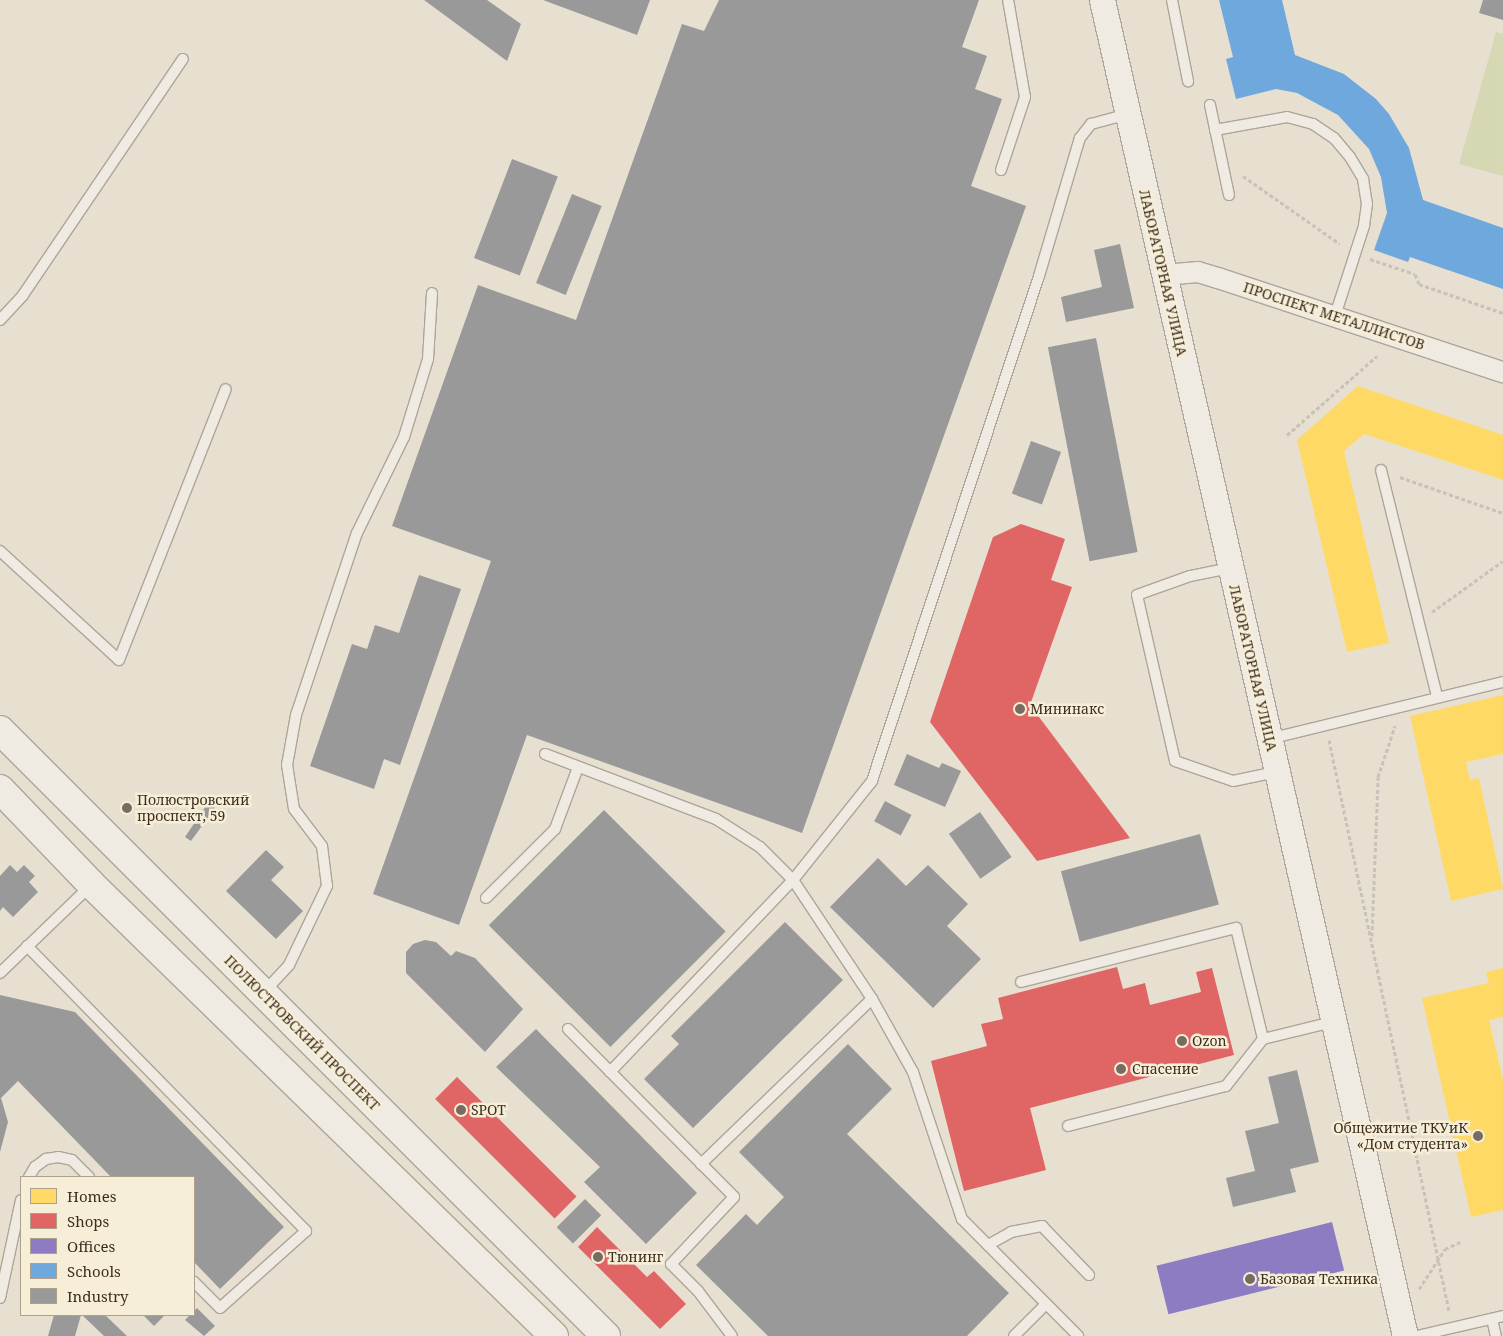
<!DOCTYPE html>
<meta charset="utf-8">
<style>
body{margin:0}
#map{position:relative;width:1503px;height:1336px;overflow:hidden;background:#e7e0d1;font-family:"Noto Serif",serif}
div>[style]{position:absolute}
.green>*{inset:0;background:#d6d7b3}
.homes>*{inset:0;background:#ffd966}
.shops>*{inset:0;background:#e06666;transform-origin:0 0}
.offices>*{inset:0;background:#8e7cc3;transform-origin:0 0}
.schools>*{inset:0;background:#6fa8dc}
.industry>*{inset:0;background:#999;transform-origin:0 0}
.path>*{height:3px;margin-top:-1.5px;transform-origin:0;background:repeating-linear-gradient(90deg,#c8c2b9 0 4px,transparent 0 6.5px)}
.roads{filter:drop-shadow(1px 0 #ada599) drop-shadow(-1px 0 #ada599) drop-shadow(0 1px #ada599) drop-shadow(0 -1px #ada599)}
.service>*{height:10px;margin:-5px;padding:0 5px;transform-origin:5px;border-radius:5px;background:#efebe3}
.minor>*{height:20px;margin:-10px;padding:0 10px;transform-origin:10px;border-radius:10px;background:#efebe3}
.tertiary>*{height:25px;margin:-12.5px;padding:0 12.5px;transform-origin:12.5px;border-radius:12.5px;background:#efebe3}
.secondary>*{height:28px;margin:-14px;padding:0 14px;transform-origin:14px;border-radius:14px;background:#efebe3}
.dots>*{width:14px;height:14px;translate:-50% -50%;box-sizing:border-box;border:2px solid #f7eed8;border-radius:50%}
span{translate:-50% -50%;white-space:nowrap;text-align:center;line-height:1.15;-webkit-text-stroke:5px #f7eed8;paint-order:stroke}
.street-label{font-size:14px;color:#3d2e20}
.poi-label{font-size:14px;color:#3d2e20}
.left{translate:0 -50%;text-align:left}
.right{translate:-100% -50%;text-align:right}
.legend{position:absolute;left:20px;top:1176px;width:175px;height:140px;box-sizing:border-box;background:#f7eed8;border:1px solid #ada18e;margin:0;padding:6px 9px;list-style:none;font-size:15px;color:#3d2e20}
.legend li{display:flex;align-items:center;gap:10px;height:25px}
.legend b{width:25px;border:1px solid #ada18e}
</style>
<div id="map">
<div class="green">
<div style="clip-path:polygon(1496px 32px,1503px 34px,1503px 176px,1459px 164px)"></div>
</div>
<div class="homes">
<div style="clip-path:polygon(1358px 386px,1503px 435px,1503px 480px,1364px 434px,1344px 451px,1389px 643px,1347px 652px,1297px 440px)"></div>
<div style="clip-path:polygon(1503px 695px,1503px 754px,1466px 762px,1470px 780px,1479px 778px,1503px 889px,1451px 901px,1410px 716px)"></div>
<div style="clip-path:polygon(1503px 968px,1503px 1017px,1489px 1020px,1503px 1080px,1503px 1210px,1471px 1217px,1422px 998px,1489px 983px,1486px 972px)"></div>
</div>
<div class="shops">
<div style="clip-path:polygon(1021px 524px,1065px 539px,1051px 580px,1072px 587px,1030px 705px,1130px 838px,1037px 861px,930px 722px,993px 537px)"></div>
<div style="clip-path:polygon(1117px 967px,1123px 989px,1145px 983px,1150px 1005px,1201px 992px,1196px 972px,1212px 968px,1234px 1055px,1030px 1108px,1046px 1170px,964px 1191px,931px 1061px,987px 1046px,981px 1024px,1003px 1019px,998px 998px)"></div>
<div style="left:457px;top:1077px;width:169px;height:31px;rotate:45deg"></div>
<div style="clip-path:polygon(597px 1227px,647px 1277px,654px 1271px,686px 1304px,660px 1329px,578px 1247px)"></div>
</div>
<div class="offices">
<div style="left:1332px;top:1222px;width:50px;height:181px;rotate:76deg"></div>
</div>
<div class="schools">
<div style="clip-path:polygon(1219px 0,1282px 0,1295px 55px,1344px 74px,1376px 99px,1389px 114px,1409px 148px,1423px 200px,1503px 228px,1503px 289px,1410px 257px,1408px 262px,1374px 250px,1387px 213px,1381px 177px,1369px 149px,1338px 115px,1297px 93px,1276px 89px,1236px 99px,1226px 59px,1233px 57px)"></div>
</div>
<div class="industry">
<div style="clip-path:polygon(424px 0,487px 0,521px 24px,507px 61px)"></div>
<div style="clip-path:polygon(543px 0,650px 0,637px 35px)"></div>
<div style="clip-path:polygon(719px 0,979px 0,962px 47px,987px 56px,975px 89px,1002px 99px,971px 186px,1026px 206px,802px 833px,527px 735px,459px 925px,373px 894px,491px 561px,392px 526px,478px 285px,576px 320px,682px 24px,704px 31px)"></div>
<div style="clip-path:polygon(1483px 0,1503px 0,1503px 20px,1479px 13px)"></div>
<div style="left:512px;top:159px;width:49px;height:106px;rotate:21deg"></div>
<div style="left:572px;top:194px;width:32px;height:96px;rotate:22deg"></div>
<div style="clip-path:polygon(1120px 244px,1134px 308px,1066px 322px,1061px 297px,1102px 287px,1094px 250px)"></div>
<div style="left:1096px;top:338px;width:218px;height:49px;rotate:79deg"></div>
<div style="left:1031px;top:441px;width:32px;height:56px;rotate:20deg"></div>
<div style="clip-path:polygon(419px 575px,461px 589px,400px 765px,384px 759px,374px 789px,310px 766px,352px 644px,367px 649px,375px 625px,399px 633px)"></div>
<div style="clip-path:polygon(907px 754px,939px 768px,942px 763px,961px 771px,945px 807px,894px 785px)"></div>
<div style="left:885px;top:801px;width:30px;height:23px;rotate:28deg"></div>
<div style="clip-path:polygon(208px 803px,215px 808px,191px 841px,185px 837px)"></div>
<div style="left:604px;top:810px;width:172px;height:163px;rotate:45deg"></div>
<div style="left:980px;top:812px;width:55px;height:38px;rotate:55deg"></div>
<div style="left:1200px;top:834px;width:73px;height:144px;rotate:75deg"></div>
<div style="clip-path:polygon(266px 850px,284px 867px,271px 880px,303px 911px,276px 939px,226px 891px)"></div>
<div style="clip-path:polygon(878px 858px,906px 886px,928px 865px,968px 904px,947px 926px,981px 959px,933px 1008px,830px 907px)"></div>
<div style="clip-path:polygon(10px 865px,17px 872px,24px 865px,35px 876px,29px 882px,38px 892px,13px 917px,3px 907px,0 911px,0 876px)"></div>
<div style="clip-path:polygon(785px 922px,843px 980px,693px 1128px,644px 1079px,679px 1044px,671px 1036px)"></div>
<div style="clip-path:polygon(425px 940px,436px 942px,451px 956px,456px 951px,475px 958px,523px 1009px,485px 1052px,406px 973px,406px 952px,413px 944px)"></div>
<div style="clip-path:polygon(0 995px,75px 1012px,284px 1227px,220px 1289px,194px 1262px,194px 1177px,111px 1177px,18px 1081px,1px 1098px,8px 1122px,0 1152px)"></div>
<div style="clip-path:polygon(536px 1029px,697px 1193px,646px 1244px,584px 1182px,600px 1167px,496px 1067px)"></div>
<div style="clip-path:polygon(848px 1044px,892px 1089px,847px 1134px,1009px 1293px,967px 1336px,768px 1336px,696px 1265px,746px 1214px,757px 1225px,784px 1197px,739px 1152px)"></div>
<div style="clip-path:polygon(1297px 1070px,1319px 1162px,1290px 1169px,1296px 1192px,1233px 1207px,1226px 1178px,1255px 1171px,1245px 1131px,1279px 1123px,1268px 1077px)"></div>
<div style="left:585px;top:1199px;width:23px;height:40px;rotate:45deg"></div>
<div style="clip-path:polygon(197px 1308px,215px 1326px,204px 1336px,185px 1320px)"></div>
<div style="clip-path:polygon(54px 1315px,81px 1315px,75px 1336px,48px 1336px)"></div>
<div style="clip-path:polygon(82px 1315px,105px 1315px,127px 1336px,104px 1336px)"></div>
<div style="clip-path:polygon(143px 1315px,165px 1315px,154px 1326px)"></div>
</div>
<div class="path">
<div style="left:1243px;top:176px;width:118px;rotate:35deg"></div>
<div style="left:1370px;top:259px;width:47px;rotate:18.4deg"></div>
<div style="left:1415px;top:274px;width:11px;rotate:68deg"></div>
<div style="left:1419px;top:284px;width:89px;rotate:19deg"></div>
<div style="left:1287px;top:435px;width:120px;rotate:-41.3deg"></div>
<div style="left:1400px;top:477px;width:109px;rotate:19.3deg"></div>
<div style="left:1432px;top:612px;width:87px;rotate:-35.7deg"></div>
<div style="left:1329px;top:740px;width:583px;rotate:78.13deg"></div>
<div style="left:1372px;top:936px;width:159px;rotate:-87.8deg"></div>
<div style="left:1378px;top:777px;width:54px;rotate:-71.6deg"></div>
<div style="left:1419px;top:1289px;width:48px;rotate:-57deg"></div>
<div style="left:1445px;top:1249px;width:17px;rotate:-25deg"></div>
</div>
<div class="roads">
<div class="service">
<div style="left:1172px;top:0;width:83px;rotate:78.8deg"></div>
<div style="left:1210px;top:105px;width:92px;rotate:78.1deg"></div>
<div style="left:1215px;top:130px;width:73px;rotate:-10.2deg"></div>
<div style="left:1287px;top:117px;width:27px;rotate:15deg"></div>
<div style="left:1313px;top:124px;width:25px;rotate:34deg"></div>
<div style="left:1334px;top:138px;width:25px;rotate:50deg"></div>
<div style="left:1350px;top:157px;width:26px;rotate:59deg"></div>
<div style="left:1363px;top:179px;width:25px;rotate:81deg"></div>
<div style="left:1367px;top:204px;width:22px;rotate:98deg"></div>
<div style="left:1364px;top:226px;width:95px;rotate:107.9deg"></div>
<div style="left:1001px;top:170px;width:77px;rotate:-71.8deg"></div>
<div style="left:1025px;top:97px;width:98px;rotate:-99.9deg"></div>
<div style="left:0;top:320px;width:34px;rotate:-47deg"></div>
<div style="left:23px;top:295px;width:285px;rotate:-55.9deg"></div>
<div style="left:1381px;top:470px;width:234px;rotate:76.1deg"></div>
<div style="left:0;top:551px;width:161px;rotate:42.5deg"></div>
<div style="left:119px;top:660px;width:291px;rotate:-68.5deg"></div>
<div style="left:1230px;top:568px;width:41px;rotate:168.7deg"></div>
<div style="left:1190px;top:576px;width:56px;rotate:160.3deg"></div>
<div style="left:1137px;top:595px;width:170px;rotate:77.1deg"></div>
<div style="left:1175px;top:761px;width:61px;rotate:19deg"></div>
<div style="left:1233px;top:781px;width:44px;rotate:-11.8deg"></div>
<div style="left:1269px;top:739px;width:241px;rotate:-13.7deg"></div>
<div style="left:545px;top:754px;width:183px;rotate:20.8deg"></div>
<div style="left:716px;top:819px;width:52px;rotate:32.5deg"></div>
<div style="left:760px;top:847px;width:47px;rotate:45deg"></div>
<div style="left:793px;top:880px;width:143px;rotate:56.4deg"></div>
<div style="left:872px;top:999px;width:84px;rotate:60.7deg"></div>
<div style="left:913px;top:1072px;width:155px;rotate:71.6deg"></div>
<div style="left:962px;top:1219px;width:165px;rotate:45.2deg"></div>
<div style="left:486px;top:898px;width:98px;rotate:-45deg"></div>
<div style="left:555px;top:829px;width:66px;rotate:-69.6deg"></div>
<div style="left:27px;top:946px;width:399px;rotate:45.6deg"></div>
<div style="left:306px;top:1231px;width:115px;rotate:138.2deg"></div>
<div style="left:220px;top:1308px;width:37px;rotate:-135deg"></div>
<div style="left:0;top:973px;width:127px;rotate:-44deg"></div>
<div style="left:1021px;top:982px;width:222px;rotate:-14.1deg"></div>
<div style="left:1236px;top:928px;width:114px;rotate:76.3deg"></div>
<div style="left:1263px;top:1039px;width:60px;rotate:128.2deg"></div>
<div style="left:1226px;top:1086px;width:163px;rotate:165.8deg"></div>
<div style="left:264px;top:992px;width:37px;rotate:-47deg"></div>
<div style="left:289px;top:965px;width:88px;rotate:-64.3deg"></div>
<div style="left:327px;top:886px;width:40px;rotate:-97.1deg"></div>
<div style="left:322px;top:846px;width:46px;rotate:-127.1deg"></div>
<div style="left:294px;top:809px;width:45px;rotate:-99deg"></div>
<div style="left:287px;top:765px;width:51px;rotate:-79.8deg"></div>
<div style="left:296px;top:715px;width:192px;rotate:-71.5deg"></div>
<div style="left:357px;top:533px;width:107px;rotate:-63.9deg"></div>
<div style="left:404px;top:437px;width:82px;rotate:-72.9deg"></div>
<div style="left:428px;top:359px;width:66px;rotate:-86.5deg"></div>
<div style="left:568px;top:1029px;width:236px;rotate:45.3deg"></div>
<div style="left:734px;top:1197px;width:92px;rotate:133.2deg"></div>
<div style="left:671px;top:1264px;width:38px;rotate:45deg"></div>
<div style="left:698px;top:1291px;width:56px;rotate:52.9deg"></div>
<div style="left:1263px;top:1039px;width:72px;rotate:-13.7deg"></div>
<div style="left:610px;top:1072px;width:265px;rotate:-46.4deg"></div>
<div style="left:793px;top:880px;width:127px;rotate:-51.4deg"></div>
<div style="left:872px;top:781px;width:532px;rotate:-71.7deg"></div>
<div style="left:1039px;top:276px;width:144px;rotate:-73.5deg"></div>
<div style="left:1080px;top:138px;width:18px;rotate:-52deg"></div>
<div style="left:1091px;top:124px;width:38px;rotate:-15deg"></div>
<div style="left:701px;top:1164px;width:238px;rotate:-44deg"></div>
<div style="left:29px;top:1177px;width:12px;rotate:-59deg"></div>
<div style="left:35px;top:1167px;width:14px;rotate:-36deg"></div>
<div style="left:46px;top:1159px;width:12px;rotate:-9deg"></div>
<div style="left:58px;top:1157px;width:14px;rotate:12deg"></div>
<div style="left:72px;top:1160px;width:24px;rotate:45deg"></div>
<div style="left:988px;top:1245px;width:26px;rotate:-29deg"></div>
<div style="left:1011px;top:1232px;width:32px;rotate:-11deg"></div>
<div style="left:1042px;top:1226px;width:68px;rotate:46.2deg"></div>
<div style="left:0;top:1298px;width:100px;rotate:-77.9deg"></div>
<div style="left:1492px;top:1319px;width:17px;rotate:77deg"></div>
<div style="left:1014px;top:1336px;width:45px;rotate:-45deg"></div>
<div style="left:1417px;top:1336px;width:88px;rotate:-13.1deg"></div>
</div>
<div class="minor">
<div style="left:1164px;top:275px;width:34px;rotate:-5deg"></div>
<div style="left:1198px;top:272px;width:21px;rotate:17deg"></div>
<div style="left:1218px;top:278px;width:300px;rotate:18.3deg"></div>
</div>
<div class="tertiary">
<div style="left:1102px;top:0;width:1370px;rotate:77.22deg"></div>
</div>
<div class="secondary">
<div style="left:0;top:730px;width:857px;rotate:45deg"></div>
<div style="left:0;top:789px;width:132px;rotate:46.2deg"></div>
<div style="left:91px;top:884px;width:647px;rotate:44.31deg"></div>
</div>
</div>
<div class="dots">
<div style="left:1020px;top:709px;background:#786c5e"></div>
<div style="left:127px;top:808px;background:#786c5e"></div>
<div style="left:1182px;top:1041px;background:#786c5e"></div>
<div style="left:1121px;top:1069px;background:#786c5e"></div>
<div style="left:461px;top:1110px;background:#786c5e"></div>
<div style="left:1478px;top:1136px;background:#786c5e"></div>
<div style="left:598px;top:1257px;background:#786c5e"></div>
<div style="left:1250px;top:1279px;background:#786c5e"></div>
</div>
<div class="street-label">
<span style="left:1163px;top:273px;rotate:77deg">ЛАБОРАТОРНАЯ УЛИЦА</span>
<span style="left:1334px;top:316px;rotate:18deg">ПРОСПЕКТ МЕТАЛЛИСТОВ</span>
<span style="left:1253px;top:668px;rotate:77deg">ЛАБОРАТОРНАЯ УЛИЦА</span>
<span style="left:302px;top:1033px;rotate:45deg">ПОЛЮСТРОВСКИЙ ПРОСПЕКТ</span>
</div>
<div class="poi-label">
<span class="left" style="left:1030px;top:709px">Мининакс</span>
<span class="left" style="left:137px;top:808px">Полюстровский<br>проспект, 59</span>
<span class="left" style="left:1192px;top:1041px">Ozon</span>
<span class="left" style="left:1132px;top:1069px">Спасение</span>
<span class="left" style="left:471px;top:1110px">SPOT</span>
<span class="right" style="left:1468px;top:1136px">Общежитие ТКУиК<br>«Дом студента»</span>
<span class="left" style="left:608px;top:1257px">Тюнинг</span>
<span class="left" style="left:1260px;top:1279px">Базовая Техника</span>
</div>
<ul class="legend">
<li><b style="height:14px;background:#ffd966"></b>Homes</li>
<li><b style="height:14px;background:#e06666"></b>Shops</li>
<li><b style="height:14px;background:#8e7cc3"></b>Offices</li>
<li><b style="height:14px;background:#6fa8dc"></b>Schools</li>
<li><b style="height:14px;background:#999"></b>Industry</li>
</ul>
</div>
